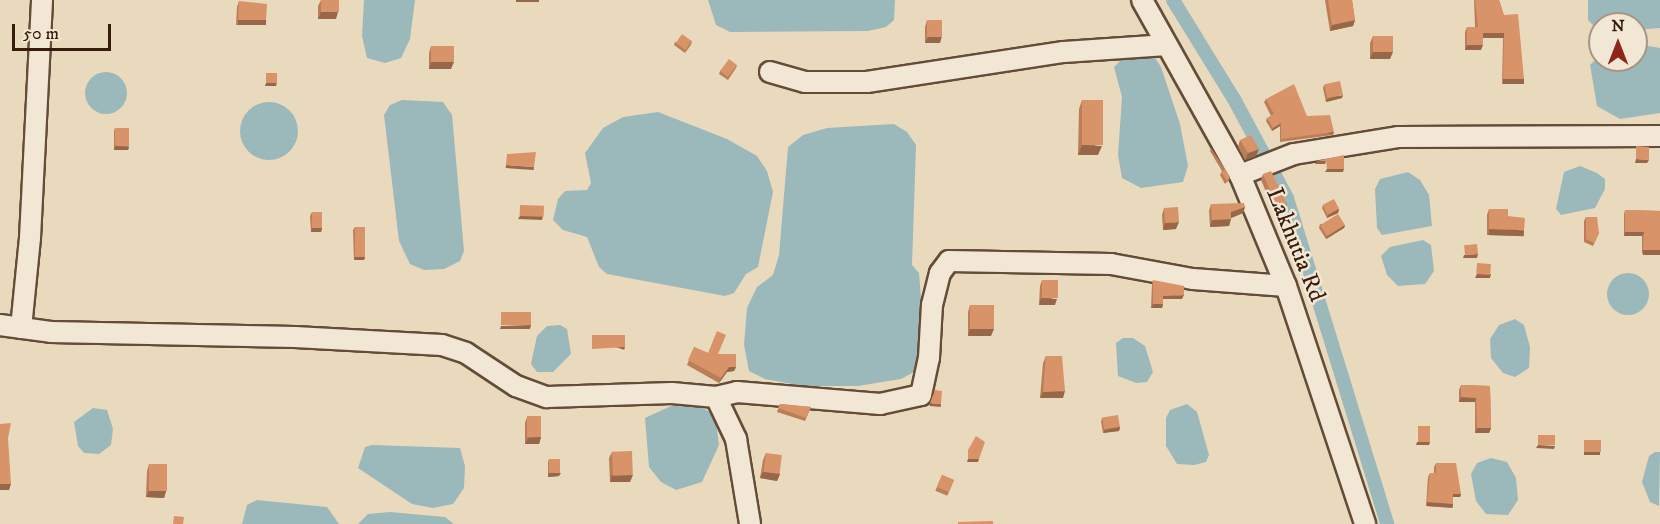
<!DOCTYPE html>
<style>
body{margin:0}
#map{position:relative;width:1660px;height:524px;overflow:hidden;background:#eadabd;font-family:"IM FELL DW Pica",serif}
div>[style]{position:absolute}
.water>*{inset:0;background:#9bb8bb}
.round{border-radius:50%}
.canal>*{height:14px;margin:-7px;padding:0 7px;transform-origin:7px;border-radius:7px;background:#9bb8bb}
.roads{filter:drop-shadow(2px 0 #644c38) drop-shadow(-2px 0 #644c38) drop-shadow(0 2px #644c38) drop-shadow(0 -2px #644c38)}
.minor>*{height:20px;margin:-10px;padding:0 10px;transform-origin:10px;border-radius:10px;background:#f1e7d4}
.wall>*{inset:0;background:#ba7e59;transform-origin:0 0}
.shaded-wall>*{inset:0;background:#976749;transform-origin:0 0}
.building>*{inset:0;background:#d89368;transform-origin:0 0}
span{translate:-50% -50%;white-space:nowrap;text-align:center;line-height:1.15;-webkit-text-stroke:5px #f1e7d4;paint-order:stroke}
.street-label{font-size:24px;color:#371c0b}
.north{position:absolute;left:1588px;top:12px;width:60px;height:60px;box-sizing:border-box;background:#f1e7d4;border:2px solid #a79684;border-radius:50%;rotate:0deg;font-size:16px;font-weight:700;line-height:24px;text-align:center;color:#371c0b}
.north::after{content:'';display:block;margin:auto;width:21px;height:27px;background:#8f2418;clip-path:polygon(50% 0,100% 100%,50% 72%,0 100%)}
.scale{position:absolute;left:12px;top:24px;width:99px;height:27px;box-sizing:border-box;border:3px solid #371c0b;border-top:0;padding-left:8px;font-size:18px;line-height:21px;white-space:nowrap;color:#371c0b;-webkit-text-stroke:4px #f1e7d4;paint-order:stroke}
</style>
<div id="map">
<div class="water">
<div style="clip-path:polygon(364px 0,415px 0,410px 39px,401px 58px,385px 63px,367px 58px,362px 36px)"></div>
<div style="clip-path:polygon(708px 0,895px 0,894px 20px,886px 27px,868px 31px,730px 32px,716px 25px)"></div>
<div style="clip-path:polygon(1588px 0,1660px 0,1660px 28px,1636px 30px,1636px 24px,1600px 24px,1600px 32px,1588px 20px)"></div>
<div style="clip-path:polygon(1636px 44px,1660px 48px,1660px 113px,1620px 119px,1597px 106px,1590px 65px,1600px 55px,1600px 60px,1636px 60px)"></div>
<div style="clip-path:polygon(1128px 53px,1152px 53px,1161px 67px,1180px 124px,1188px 166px,1183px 182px,1141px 188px,1122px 178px,1118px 155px,1122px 97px,1114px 67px)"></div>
<div class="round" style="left:85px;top:72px;width:42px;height:42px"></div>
<div style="clip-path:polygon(402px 100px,443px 102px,452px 115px,464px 251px,460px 261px,444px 269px,424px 270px,410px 264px,399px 241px,384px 115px,390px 105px)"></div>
<div class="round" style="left:240px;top:102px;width:58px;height:58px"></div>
<div style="clip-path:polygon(658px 112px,727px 139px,757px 156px,767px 171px,773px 192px,758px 267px,746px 274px,734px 293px,725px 296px,607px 274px,599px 267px,587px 237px,563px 230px,553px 220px,558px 199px,565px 191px,587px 190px,591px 183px,585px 153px,603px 128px,623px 117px)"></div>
<div style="clip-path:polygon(894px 124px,907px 132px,916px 145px,912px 265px,919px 273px,922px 311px,916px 371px,901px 379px,858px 386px,803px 386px,765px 379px,749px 371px,744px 345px,747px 308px,757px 287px,773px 275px,779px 255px,788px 147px,803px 135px,827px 128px)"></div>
<div style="clip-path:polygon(1580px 166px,1597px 173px,1605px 179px,1605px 189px,1595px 208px,1561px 215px,1556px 209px,1564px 172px)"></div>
<div style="clip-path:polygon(1408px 172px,1420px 180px,1429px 195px,1432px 226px,1382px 235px,1377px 228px,1375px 189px,1380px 179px)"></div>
<div style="clip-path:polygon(1423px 240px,1431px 245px,1434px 271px,1425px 284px,1398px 286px,1387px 275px,1381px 256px,1390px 247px)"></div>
<div class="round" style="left:1607px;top:273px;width:42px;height:42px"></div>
<div style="clip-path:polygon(1515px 319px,1524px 325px,1530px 347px,1529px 368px,1515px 377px,1503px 373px,1491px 358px,1490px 339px,1499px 325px)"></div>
<div style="clip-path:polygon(560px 325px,567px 329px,571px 354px,553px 372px,537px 372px,531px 364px,537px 336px,547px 326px)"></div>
<div style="clip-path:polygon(1123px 338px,1133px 338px,1145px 346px,1153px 372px,1147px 382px,1136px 383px,1118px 376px,1116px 343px)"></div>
<div style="clip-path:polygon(696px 404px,715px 415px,719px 445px,702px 482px,676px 490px,661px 482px,649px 467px,645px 418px,671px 406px)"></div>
<div style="clip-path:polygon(1187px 404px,1197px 412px,1209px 455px,1206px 462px,1194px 465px,1177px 464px,1166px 446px,1166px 418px,1170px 410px)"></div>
<div style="clip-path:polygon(93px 408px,107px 410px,113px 429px,111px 445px,99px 454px,84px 453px,78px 446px,74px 422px)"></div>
<div style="clip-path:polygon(372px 445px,460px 448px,465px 466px,464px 488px,453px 504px,433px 508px,412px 504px,358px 468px,365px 447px)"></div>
<div style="clip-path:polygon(1655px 452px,1660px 452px,1659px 506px,1650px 502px,1642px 482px,1649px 456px)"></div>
<div style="clip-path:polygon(1491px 458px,1507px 462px,1516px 478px,1518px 500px,1508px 515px,1486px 514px,1476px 501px,1471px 474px,1477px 463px)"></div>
<div style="clip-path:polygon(257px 500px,327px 507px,339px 524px,242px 524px,247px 505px)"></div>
<div style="clip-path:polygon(390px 512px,445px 517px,454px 524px,358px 524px,368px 514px)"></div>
</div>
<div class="canal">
<div style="left:1173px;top:0;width:116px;rotate:58.4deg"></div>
<div style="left:1234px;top:99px;width:112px;rotate:61.8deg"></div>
<div style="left:1287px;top:198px;width:341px;rotate:72.9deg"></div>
</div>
<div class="roads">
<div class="minor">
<div style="left:1142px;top:0;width:201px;rotate:60.8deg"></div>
<div style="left:1240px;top:175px;width:120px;rotate:67.5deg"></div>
<div style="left:1286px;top:286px;width:251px;rotate:71.6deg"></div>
<div style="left:770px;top:72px;width:36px;rotate:16deg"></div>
<div style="left:805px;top:82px;width:62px"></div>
<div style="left:867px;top:82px;width:199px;rotate:-8.7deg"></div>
<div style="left:1064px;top:52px;width:103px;rotate:-3.9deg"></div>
<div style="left:1240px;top:175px;width:58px;rotate:-21.3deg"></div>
<div style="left:1294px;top:154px;width:105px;rotate:-9.3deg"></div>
<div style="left:1398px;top:137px;width:262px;rotate:-0.2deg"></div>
<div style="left:0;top:325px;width:51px;rotate:7.8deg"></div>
<div style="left:51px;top:332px;width:244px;rotate:1.2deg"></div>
<div style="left:295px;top:337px;width:147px;rotate:3.1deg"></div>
<div style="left:442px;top:345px;width:25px;rotate:18deg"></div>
<div style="left:466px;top:353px;width:60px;rotate:33.4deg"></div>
<div style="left:516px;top:386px;width:33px;rotate:20deg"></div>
<div style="left:547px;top:397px;width:125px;rotate:-1.8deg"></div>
<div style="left:672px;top:393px;width:44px;rotate:5.2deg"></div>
<div style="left:716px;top:397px;width:47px;rotate:64.5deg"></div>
<div style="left:736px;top:439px;width:86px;rotate:80.6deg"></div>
<div style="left:21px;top:328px;width:90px;rotate:-84.3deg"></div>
<div style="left:30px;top:238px;width:238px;rotate:-87.1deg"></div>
<div style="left:716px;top:397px;width:22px;rotate:-13deg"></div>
<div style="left:737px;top:392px;width:144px;rotate:4.8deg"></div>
<div style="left:880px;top:404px;width:42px;rotate:-12.4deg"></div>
<div style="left:921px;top:395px;width:38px;rotate:-78deg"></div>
<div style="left:929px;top:358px;width:53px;rotate:-86.8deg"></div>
<div style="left:932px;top:305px;width:33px;rotate:-76deg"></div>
<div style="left:940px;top:273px;width:15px;rotate:-53deg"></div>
<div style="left:949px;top:261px;width:162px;rotate:1.1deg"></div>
<div style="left:1111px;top:264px;width:83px;rotate:10.4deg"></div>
<div style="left:1193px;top:279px;width:93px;rotate:4.3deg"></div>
</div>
</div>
<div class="wall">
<div style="clip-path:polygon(321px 0,336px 19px,318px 19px,318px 6px)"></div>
<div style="clip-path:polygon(1325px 0,1352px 0,1355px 20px,1353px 26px,1330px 31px)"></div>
<div style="clip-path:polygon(1474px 0,1499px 0,1524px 79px,1522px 84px,1502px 84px,1503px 38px,1483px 38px,1481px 50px,1465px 50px,1465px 32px,1467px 27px,1475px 27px)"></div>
<div style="clip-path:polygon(239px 1px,264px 25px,236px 25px,237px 7px)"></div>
<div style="clip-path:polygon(927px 20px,940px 43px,925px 43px,925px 27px)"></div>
<div style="clip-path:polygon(1373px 36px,1390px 59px,1370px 59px,1370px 43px)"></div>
<div style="clip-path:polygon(692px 41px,691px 45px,685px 53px,674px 45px,675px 42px)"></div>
<div style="clip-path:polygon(431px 46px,451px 69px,429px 69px,429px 53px)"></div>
<div style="clip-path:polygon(737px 65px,736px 68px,728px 80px,719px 74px,720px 71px)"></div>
<div style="clip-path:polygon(1324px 85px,1342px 98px,1326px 102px,1323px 88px)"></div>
<div style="clip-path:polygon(1266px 99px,1307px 116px,1333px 135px,1280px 142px,1280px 126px,1272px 131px,1266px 121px,1267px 118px,1271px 116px,1264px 102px)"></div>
<div style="clip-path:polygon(1082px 100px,1098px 155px,1078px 155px,1079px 109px)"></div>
<div style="clip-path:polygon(115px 128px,129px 147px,128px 150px,114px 150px,114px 131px)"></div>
<div style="clip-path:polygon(1240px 140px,1256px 156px,1245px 160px,1238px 147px)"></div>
<div style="clip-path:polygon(1211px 148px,1230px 177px,1229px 180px,1225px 184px,1220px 175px,1222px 171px,1210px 151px)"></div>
<div style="clip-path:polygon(1263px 174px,1287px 204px,1285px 209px,1275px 213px,1261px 180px)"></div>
<div style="clip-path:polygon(1211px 204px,1245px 207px,1243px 213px,1231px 218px,1229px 226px,1210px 227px,1209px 211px)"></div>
<div style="clip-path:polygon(1323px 205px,1339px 209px,1338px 213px,1327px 218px,1322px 208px)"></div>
<div style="clip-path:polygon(1164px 208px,1176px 229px,1163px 230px,1162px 215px)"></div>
<div style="clip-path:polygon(1489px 209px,1508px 216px,1522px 236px,1487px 235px,1487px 215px)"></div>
<div style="clip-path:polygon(1625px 210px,1660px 211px,1642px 255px,1642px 236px,1624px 236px,1624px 214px)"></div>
<div style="clip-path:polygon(312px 212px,322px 228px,321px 232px,311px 232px,310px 216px)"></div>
<div style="clip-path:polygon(1586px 217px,1599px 233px,1593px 246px,1584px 242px,1584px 221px)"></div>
<div style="clip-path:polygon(1320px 224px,1345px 225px,1344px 228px,1326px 239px,1319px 228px)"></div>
<div style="clip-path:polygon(355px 227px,365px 257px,364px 260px,354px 260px,353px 230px)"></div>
<div style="clip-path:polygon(1042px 280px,1055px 305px,1039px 305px,1040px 286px)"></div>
<div style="clip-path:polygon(1153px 280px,1182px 299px,1163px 299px,1163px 304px,1162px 308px,1151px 308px,1152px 284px)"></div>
<div style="clip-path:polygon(970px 305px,991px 336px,968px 336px,968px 312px)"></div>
<div style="clip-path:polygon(694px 347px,708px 353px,718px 354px,736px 367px,734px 371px,727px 372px,719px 383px,687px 365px)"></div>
<div style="clip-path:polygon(1046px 356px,1063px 398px,1040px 398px,1043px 363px)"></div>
<div style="clip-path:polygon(1461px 385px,1490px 386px,1491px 428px,1489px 433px,1475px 433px,1475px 402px,1459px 402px,1459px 390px)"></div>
<div style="clip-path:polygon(780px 404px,811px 407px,805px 421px,777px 412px)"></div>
<div style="clip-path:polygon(527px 417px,541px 437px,539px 444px,525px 444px,525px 423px)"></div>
<div style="clip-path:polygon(1102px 418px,1120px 427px,1119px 431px,1103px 433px,1101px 422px)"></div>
<div style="clip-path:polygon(612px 452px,630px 482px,610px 482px,609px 458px)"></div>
<div style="clip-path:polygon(766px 453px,780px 474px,777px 481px,760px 478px,763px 460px)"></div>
<div style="clip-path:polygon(549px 459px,559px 476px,548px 477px,548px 462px)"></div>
<div style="clip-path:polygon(1436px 463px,1461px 494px,1460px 497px,1453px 497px,1453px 504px,1452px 508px,1426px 506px,1428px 477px,1430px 473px,1434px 473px,1434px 467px)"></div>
<div style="clip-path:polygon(149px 464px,166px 491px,164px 498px,146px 497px,147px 471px)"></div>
<div style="left:942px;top:475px;width:13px;height:17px;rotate:23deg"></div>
</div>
<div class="shaded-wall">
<div style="left:516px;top:0;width:23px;height:2px"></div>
<div style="clip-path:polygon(321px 12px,338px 12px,336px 19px,318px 19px)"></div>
<div style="left:238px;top:20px;width:28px;height:5px"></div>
<div style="clip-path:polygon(1355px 20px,1353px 26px,1330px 31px,1332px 25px)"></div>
<div style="left:1483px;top:33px;width:21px;height:5px"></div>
<div style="clip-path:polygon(942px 36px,940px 43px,925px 43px,928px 37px)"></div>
<div style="clip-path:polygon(1467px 45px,1483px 45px,1481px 50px,1465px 50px)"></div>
<div style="clip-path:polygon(1373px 52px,1393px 52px,1390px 59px,1370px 59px)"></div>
<div style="clip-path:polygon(431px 62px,454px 62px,451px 69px,429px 69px)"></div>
<div style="left:1503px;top:79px;width:21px;height:5px"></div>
<div style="clip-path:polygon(277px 82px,276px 86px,265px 86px,266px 83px)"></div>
<div style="clip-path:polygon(1343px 95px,1342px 98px,1326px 102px,1327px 99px)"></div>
<div style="clip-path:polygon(1281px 123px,1280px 126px,1272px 131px,1273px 128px)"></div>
<div style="left:1334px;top:132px;width:3px;height:53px;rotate:108deg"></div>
<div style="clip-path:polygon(1082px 145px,1102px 146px,1098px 155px,1078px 155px)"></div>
<div style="clip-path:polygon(115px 146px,129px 147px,128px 150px,114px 150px)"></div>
<div style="clip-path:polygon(1259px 149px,1256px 156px,1245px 160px,1248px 153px)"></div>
<div style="clip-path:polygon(1636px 159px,1649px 160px,1647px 163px,1635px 163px)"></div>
<div style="clip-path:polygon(1317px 161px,1326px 161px,1325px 164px,1315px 164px)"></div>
<div style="left:506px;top:165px;width:28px;height:3px;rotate:4deg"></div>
<div style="clip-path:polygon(1327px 169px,1344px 169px,1343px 172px,1325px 172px)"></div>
<div style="clip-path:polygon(1287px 204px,1285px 209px,1275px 213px,1277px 208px)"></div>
<div style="clip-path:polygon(1245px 207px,1243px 213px,1229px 219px,1231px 212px)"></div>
<div style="clip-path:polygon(1339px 209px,1338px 213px,1327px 218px,1328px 215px)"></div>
<div style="clip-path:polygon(520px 216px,543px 216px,542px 220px,518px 219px)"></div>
<div style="clip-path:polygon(1231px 219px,1229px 226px,1210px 227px,1212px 220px)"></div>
<div style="clip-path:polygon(1179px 222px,1176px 229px,1163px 230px,1165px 223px)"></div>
<div style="clip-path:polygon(1345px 225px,1344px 228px,1326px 239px,1327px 236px)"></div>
<div style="clip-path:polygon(312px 228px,322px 228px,321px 232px,311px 232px)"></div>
<div style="left:1489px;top:229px;width:35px;height:6px;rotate:2deg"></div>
<div style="clip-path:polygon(1625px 232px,1644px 232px,1642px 236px,1624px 236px)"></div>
<div style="left:1643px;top:250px;width:17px;height:5px"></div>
<div style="clip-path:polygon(1478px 254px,1477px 258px,1463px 258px,1464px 255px)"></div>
<div style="clip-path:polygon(355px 257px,365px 257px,364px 260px,354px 260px)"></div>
<div style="clip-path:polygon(1477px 274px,1491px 274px,1490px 278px,1475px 278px)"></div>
<div style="clip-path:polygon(1184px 295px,1182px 299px,1162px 299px,1163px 296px)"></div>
<div style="clip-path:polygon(1041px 298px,1057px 299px,1055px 305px,1039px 305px)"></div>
<div style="clip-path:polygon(1153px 304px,1163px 304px,1162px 308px,1151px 308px)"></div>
<div style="clip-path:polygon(531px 325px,530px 329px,500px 329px,501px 326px)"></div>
<div style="clip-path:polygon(970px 329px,994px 329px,991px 336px,968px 336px)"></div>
<div style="left:625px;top:347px;width:3px;height:33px;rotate:108deg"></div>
<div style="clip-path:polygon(729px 367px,736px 367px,734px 371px,727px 372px,719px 383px,721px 378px)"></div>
<div style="clip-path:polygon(1065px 391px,1063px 398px,1040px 398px,1043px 392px)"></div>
<div style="clip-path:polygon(1461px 397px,1476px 398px,1475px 402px,1459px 402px)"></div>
<div style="left:930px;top:403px;width:11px;height:3px;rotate:5deg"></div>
<div style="clip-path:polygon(1120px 427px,1119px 431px,1103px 433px,1105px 430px)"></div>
<div style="clip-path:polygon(1477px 428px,1491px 428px,1489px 433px,1475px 433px)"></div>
<div style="clip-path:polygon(541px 437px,539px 444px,525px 444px,528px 438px)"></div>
<div style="clip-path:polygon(1417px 442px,1430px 442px,1429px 445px,1416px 445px)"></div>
<div style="clip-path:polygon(1538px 445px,1555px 446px,1554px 449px,1536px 448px)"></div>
<div style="left:1584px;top:452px;width:16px;height:3px"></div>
<div style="clip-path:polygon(968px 459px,979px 459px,978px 462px,967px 462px)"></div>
<div style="clip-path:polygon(763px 472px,780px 474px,777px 481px,760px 478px)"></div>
<div style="clip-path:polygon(549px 473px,561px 473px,559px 476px,548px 477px)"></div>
<div style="clip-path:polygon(612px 475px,633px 475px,630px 482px,610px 482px)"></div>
<div style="clip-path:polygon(0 484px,11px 484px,9px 490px,0 490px)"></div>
<div style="clip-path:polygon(149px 491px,166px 491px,164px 498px,146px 497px)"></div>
<div style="clip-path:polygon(1453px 494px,1461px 494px,1460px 497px,1452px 497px)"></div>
<div style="left:1427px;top:502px;width:26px;height:4px;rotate:4deg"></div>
</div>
<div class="building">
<div style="left:321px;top:0;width:18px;height:12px"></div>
<div style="clip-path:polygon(1328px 0,1352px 0,1355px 20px,1332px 25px)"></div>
<div style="clip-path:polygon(1475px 0,1499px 0,1504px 15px,1518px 14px,1524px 79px,1503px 79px,1504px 33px,1483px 33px,1483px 45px,1467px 45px,1467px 27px,1478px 27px)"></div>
<div style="clip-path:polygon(239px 1px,267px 4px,266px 20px,238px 20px)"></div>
<div style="left:927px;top:20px;width:15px;height:17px"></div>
<div style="left:682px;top:34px;width:12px;height:11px;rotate:35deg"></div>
<div style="left:1373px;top:36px;width:20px;height:16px"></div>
<div style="left:431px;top:46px;width:23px;height:16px"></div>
<div style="left:729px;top:59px;width:10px;height:15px;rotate:37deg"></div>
<div style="left:266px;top:73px;width:11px;height:10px"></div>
<div style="left:1340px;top:81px;width:14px;height:16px;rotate:78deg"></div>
<div style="clip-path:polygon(1294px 84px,1307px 116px,1330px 115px,1334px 132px,1281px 139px,1281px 123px,1273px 128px,1267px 118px,1274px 114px,1266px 99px)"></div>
<div style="left:1082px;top:100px;width:21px;height:45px"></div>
<div style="left:115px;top:128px;width:14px;height:18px"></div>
<div style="clip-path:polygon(1251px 135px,1259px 149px,1248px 153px,1240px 140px)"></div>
<div style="clip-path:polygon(1636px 146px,1649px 147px,1649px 160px,1636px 159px)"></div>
<div style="clip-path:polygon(1211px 148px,1230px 177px,1227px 181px,1221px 172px,1225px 170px)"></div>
<div style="clip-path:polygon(536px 152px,534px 167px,506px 165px,507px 154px)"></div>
<div style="clip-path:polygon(1344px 155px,1344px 169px,1327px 169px,1326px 161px,1317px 161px)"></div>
<div style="clip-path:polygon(1271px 171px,1287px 204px,1277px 208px,1263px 174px)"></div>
<div style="left:1334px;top:199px;width:11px;height:13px;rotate:63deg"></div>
<div style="clip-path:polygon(1244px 203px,1245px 207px,1231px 212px,1231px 219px,1212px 220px,1211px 204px)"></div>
<div style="left:520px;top:205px;width:24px;height:11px;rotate:2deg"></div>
<div style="left:1178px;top:207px;width:15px;height:14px;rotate:86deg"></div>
<div style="clip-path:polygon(1489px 209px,1508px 209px,1508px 216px,1525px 218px,1524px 230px,1489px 229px)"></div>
<div style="clip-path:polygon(1625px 210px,1660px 211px,1660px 250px,1643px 250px,1644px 232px,1625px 232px)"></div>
<div style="left:312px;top:212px;width:10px;height:16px"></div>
<div style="left:1338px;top:214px;width:13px;height:21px;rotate:58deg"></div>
<div style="clip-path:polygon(1586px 217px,1597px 217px,1599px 233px,1594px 243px,1586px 239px)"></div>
<div style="left:355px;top:227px;width:10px;height:30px"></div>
<div style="left:1477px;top:244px;width:10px;height:13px;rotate:84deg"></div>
<div style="left:1477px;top:263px;width:14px;height:11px;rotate:4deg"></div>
<div style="left:1042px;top:280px;width:16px;height:18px"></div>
<div style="clip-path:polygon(1153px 280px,1184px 286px,1184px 295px,1163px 296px,1163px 304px,1153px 304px)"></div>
<div style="left:970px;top:305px;width:24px;height:24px"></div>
<div style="left:531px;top:312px;width:13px;height:30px;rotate:90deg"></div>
<div style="clip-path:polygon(717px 331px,726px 335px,718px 354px,736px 354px,736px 367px,729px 367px,721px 378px,688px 360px,694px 347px,708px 353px)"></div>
<div style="clip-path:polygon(592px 335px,625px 335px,625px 347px,592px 349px)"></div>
<div style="clip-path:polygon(1046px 356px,1062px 356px,1065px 391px,1043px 392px)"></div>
<div style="clip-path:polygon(1461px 385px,1490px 386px,1491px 428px,1477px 428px,1476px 398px,1461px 397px)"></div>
<div style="clip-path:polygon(935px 390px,942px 391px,941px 404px,930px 403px)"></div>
<div style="clip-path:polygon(780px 404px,811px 407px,806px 418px,778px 408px)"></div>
<div style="left:1118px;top:415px;width:12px;height:16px;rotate:81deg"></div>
<div style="left:541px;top:416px;width:21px;height:14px;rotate:90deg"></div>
<div style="clip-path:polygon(11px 423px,8px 438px,11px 484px,0 484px,0 424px)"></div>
<div style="left:1418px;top:426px;width:12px;height:16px"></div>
<div style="left:1538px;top:435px;width:17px;height:10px"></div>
<div style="clip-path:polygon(976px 436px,985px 442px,979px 459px,968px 459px,968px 450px)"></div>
<div style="left:1584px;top:440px;width:17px;height:12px"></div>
<div style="left:632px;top:451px;width:24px;height:20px;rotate:88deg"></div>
<div style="left:766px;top:453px;width:16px;height:19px;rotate:7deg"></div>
<div style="left:549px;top:459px;width:11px;height:14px"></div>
<div style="clip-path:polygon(1436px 463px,1456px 463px,1461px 494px,1453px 494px,1453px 504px,1427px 502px,1430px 473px,1436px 473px)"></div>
<div style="left:149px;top:464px;width:18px;height:27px"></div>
<div style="left:942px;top:475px;width:13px;height:13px;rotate:23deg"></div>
<div style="clip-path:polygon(174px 516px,184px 517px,183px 524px,173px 524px)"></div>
<div style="clip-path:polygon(993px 521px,993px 524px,958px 524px,958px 522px)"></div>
</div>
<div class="street-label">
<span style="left:1295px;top:245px;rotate:68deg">Lakhutia Rd</span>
</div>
<div class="north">N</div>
<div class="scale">50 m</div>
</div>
